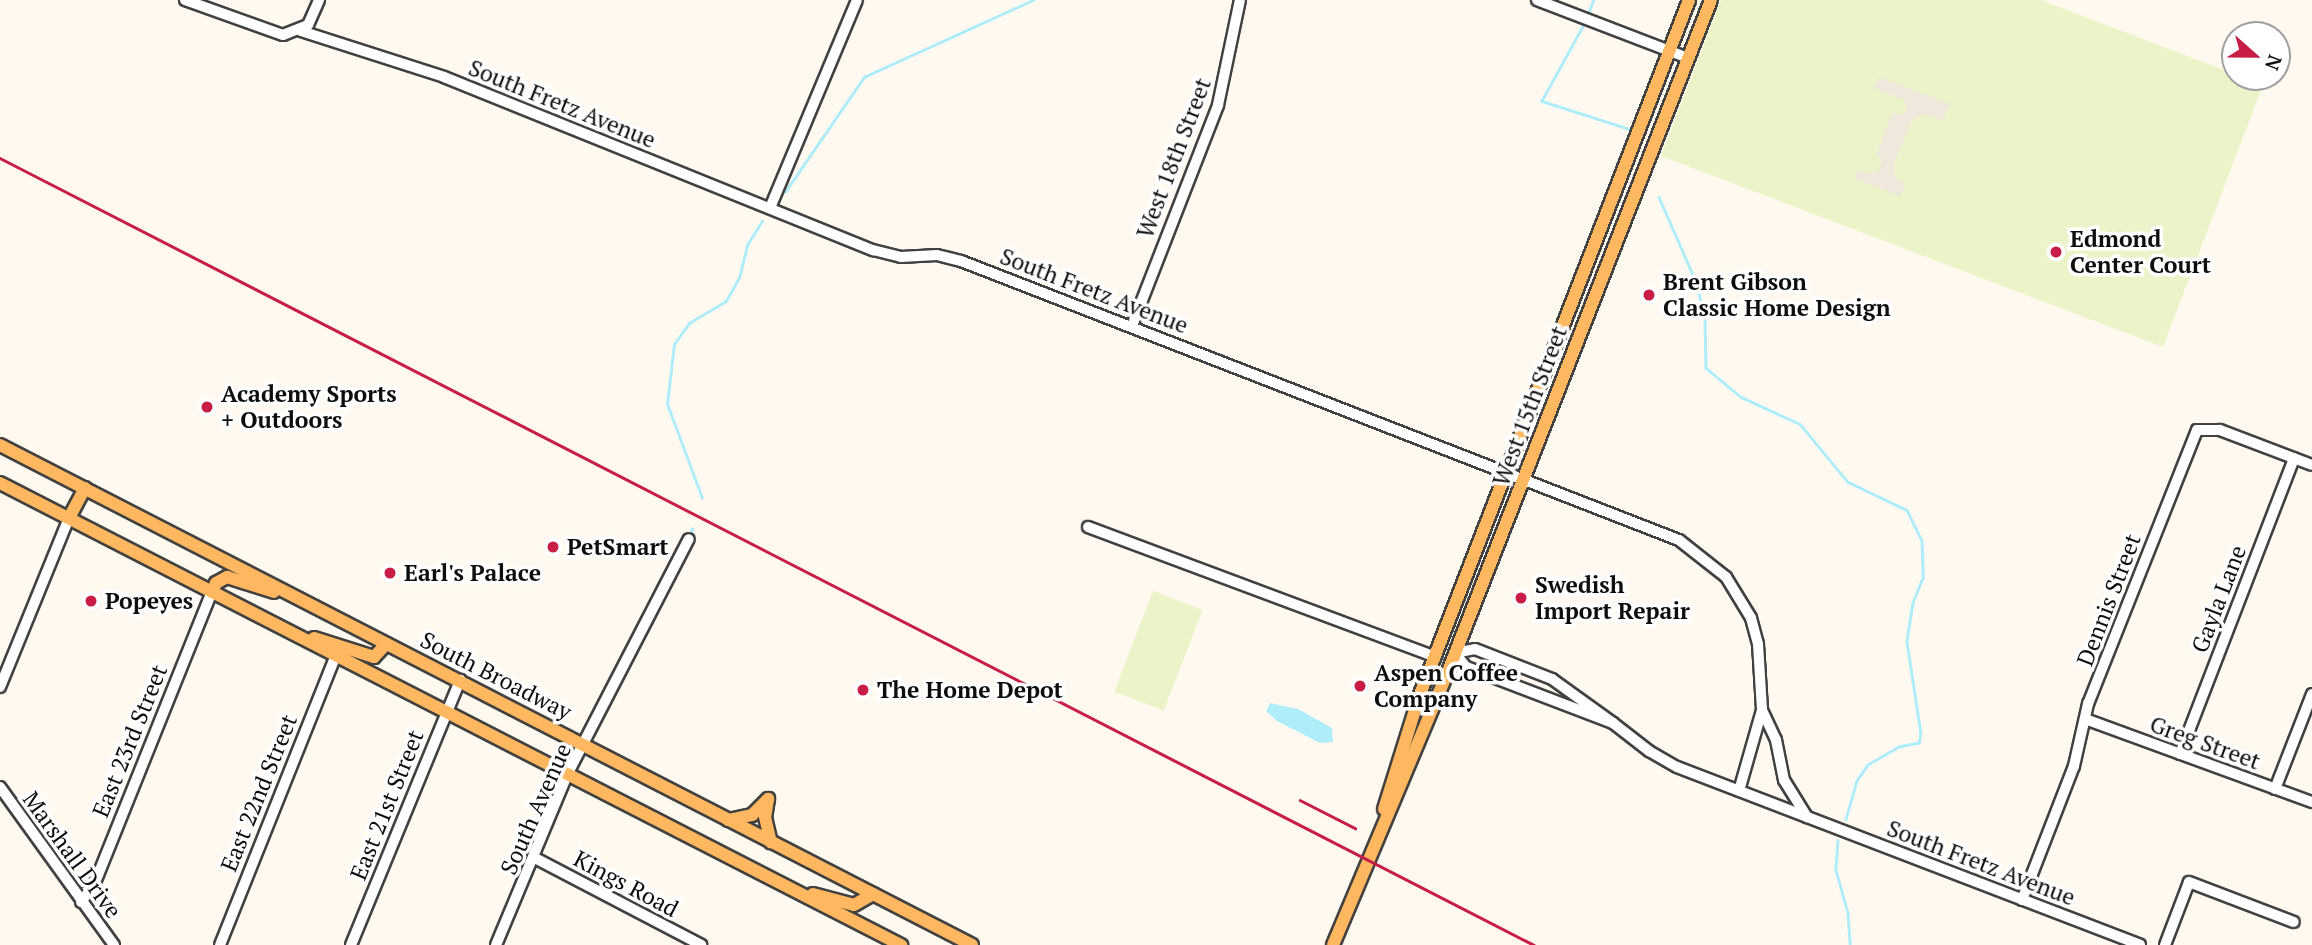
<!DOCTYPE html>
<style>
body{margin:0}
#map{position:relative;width:2312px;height:945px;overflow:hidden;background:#fff9ef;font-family:"PT Serif",serif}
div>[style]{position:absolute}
.pitch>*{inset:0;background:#ecf3c8;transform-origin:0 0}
.plaza>*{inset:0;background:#f0e7dd}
.water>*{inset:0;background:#b0edfa}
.stream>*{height:2.5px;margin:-1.25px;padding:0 1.25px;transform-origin:1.25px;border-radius:1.25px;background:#b0edfa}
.roads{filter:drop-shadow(2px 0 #414141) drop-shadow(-2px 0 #414141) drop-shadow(0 2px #414141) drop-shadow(0 -2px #414141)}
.minor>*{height:10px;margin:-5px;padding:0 5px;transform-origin:5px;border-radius:5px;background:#fff}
.major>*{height:12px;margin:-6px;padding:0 6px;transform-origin:6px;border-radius:6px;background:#ffb85f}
.rail>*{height:2.5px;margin:-1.25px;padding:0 1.25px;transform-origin:1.25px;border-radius:1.25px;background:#c71d47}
.dots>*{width:19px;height:19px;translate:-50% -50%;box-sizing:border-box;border:4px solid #fff;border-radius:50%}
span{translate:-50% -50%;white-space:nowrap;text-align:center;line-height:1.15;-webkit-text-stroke:7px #fff;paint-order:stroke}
.street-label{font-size:23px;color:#0e0e0e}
.poi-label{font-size:23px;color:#0e0e0e;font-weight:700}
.left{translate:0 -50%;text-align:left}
.north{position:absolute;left:2221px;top:21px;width:70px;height:70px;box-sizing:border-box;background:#fff;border:2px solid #9f9f9f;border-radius:50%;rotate:111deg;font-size:19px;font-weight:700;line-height:28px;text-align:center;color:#0e0e0e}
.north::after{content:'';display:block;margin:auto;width:24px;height:32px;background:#c71d47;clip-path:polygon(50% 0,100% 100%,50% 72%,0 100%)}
</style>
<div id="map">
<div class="pitch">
<div style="clip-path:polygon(1721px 0,2041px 0,2263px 85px,2163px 347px,1661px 156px)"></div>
<div style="left:1153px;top:591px;width:53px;height:108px;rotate:21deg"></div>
</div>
<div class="plaza">
<div style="clip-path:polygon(1879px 77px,1950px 104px,1943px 120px,1924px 114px,1912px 120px,1893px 167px,1896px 178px,1906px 185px,1900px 196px,1854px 178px,1857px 170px,1866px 174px,1879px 170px,1883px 159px,1876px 156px,1892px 113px,1901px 115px,1907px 108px,1904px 100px,1874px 88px)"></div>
</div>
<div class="water">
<div style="clip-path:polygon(1270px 703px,1298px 709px,1332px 728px,1333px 742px,1320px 743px,1277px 721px,1266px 711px)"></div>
</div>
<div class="stream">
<div style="left:1587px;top:16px;width:17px;rotate:-69deg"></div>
<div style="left:1585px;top:23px;width:89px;rotate:118.9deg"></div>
<div style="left:1542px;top:101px;width:92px;rotate:17.7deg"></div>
<div style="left:785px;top:192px;width:140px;rotate:-55.5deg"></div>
<div style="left:864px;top:77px;width:186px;rotate:-24.5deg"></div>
<div style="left:1659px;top:197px;width:95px;rotate:66.4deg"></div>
<div style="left:1697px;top:284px;width:37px;rotate:77deg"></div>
<div style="left:1705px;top:320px;width:48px;rotate:88.8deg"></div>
<div style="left:1706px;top:368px;width:45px;rotate:39.6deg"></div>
<div style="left:1741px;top:397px;width:65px;rotate:24.6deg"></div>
<div style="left:1800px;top:424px;width:75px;rotate:50.4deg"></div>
<div style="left:1848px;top:482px;width:65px;rotate:25.4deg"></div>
<div style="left:1907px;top:510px;width:34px;rotate:64deg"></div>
<div style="left:1922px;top:541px;width:37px;rotate:88deg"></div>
<div style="left:1923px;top:578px;width:27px;rotate:112deg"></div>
<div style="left:1913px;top:603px;width:39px;rotate:99deg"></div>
<div style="left:1907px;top:642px;width:92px;rotate:81.3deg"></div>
<div style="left:1921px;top:733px;width:10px;rotate:101deg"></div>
<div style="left:1919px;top:743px;width:20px;rotate:169deg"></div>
<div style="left:1899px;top:747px;width:36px;rotate:150deg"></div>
<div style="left:1868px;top:765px;width:19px;rotate:125deg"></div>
<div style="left:1857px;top:781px;width:40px;rotate:106deg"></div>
<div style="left:702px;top:498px;width:100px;rotate:-110.4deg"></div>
<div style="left:667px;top:404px;width:60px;rotate:-83.3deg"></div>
<div style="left:674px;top:344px;width:26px;rotate:-54deg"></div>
<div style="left:689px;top:323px;width:43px;rotate:-30.7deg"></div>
<div style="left:726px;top:301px;width:26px;rotate:-61deg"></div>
<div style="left:739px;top:278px;width:34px;rotate:-76deg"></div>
<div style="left:747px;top:245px;width:28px;rotate:-58deg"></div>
<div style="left:689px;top:536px;width:8px;rotate:-67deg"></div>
<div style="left:1838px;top:840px;width:30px;rotate:94deg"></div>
<div style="left:1836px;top:870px;width:45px;rotate:74.4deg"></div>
<div style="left:1848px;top:913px;width:32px;rotate:86deg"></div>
</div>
<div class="roads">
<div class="minor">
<div style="left:185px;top:0;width:104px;rotate:19.7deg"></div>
<div style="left:283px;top:35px;width:27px;rotate:-22deg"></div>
<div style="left:308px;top:25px;width:27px;rotate:-66deg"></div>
<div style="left:1537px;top:0;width:162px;rotate:21deg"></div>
<div style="left:301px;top:31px;width:150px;rotate:17.8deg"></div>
<div style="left:444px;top:77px;width:463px;rotate:22deg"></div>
<div style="left:873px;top:250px;width:29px;rotate:14deg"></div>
<div style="left:901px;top:257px;width:36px;rotate:-3deg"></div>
<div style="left:937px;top:255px;width:25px;rotate:14deg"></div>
<div style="left:961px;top:261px;width:770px;rotate:21.24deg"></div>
<div style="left:1679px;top:540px;width:60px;rotate:38.2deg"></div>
<div style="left:1726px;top:577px;width:48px;rotate:58.6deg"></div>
<div style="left:1751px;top:618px;width:27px;rotate:75deg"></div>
<div style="left:1758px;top:644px;width:66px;rotate:86.5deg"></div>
<div style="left:1762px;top:710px;width:84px;rotate:105.9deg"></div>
<div style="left:770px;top:208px;width:225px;rotate:-67.3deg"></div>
<div style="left:1132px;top:326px;width:237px;rotate:-68.7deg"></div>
<div style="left:1218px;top:105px;width:107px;rotate:-78.2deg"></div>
<div style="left:1088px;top:527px;width:371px;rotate:20.5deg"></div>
<div style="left:0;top:687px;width:183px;rotate:-67.8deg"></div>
<div style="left:1762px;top:710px;width:33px;rotate:65deg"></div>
<div style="left:1776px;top:740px;width:41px;rotate:78.7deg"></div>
<div style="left:1784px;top:780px;width:44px;rotate:58.1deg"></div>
<div style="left:2085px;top:719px;width:242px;rotate:20.1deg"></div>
<div style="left:1613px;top:723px;width:157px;rotate:-159.1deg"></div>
<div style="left:1466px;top:667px;width:18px;rotate:-128deg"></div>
<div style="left:1455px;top:653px;width:20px;rotate:-11deg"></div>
<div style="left:1475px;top:649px;width:83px;rotate:21.3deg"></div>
<div style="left:1552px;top:679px;width:75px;rotate:35.8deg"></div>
<div style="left:1613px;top:723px;width:46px;rotate:37.9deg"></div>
<div style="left:1649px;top:751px;width:32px;rotate:30deg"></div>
<div style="left:1677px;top:767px;width:496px;rotate:21deg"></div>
<div style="left:2180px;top:754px;width:317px;rotate:-68.9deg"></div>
<div style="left:0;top:787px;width:195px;rotate:54.2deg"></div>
<div style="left:2275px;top:789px;width:102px;rotate:-68.7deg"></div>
<div style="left:533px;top:857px;width:190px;rotate:27.6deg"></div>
<div style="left:2022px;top:900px;width:144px;rotate:-68.8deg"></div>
<div style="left:2074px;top:766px;width:64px;rotate:-77.3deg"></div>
<div style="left:2088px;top:704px;width:295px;rotate:-68.3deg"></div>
<div style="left:2197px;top:430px;width:23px"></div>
<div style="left:2220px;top:430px;width:98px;rotate:20.8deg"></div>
<div style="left:81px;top:902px;width:21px;rotate:-53deg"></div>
<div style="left:94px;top:885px;width:316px;rotate:-68.1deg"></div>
<div style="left:220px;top:945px;width:312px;rotate:-68.2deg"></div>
<div style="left:351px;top:945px;width:287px;rotate:-67.6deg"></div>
<div style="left:496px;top:945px;width:186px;rotate:-67.3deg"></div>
<div style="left:568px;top:773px;width:263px;rotate:-62.7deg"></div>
<div style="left:2165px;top:945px;width:67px;rotate:-69.1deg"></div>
<div style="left:2189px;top:882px;width:112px;rotate:20.9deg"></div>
</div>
<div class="major">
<div style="left:0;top:445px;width:1093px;rotate:27.22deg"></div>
<div style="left:0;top:483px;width:1013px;rotate:27.15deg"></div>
<div style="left:69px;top:518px;width:34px;rotate:-62deg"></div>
<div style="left:212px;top:592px;width:10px;rotate:-66deg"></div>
<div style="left:216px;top:583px;width:13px;rotate:-29deg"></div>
<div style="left:227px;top:577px;width:49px;rotate:17.7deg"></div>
<div style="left:314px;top:638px;width:63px;rotate:17.6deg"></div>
<div style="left:374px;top:657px;width:18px;rotate:-47deg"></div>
<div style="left:768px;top:799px;width:18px;rotate:99deg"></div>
<div style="left:765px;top:817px;width:26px;rotate:77deg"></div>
<div style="left:1384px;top:809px;width:117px;rotate:-72.6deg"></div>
<div style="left:1419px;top:697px;width:747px;rotate:-68.82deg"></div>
<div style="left:728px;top:820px;width:25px;rotate:-12deg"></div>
<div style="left:752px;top:815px;width:23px;rotate:-45deg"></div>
<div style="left:813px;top:894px;width:42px;rotate:15deg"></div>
<div style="left:854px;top:905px;width:22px;rotate:-30deg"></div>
<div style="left:1333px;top:945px;width:299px;rotate:-67.2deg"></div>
<div style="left:1449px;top:669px;width:718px;rotate:-68.61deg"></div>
</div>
</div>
<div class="rail">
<div style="left:0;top:158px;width:1724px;rotate:27.16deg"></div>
<div style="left:1300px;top:800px;width:62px;rotate:27deg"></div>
</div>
<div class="dots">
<div style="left:2056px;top:252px;background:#c71d47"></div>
<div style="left:1649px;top:295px;background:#c71d47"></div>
<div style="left:207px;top:407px;background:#c71d47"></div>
<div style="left:553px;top:547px;background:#c71d47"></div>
<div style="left:390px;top:573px;background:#c71d47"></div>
<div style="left:1521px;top:598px;background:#c71d47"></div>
<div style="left:91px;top:601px;background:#c71d47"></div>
<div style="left:1360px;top:686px;background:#c71d47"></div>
<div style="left:863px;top:690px;background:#c71d47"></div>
</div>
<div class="street-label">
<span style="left:562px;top:104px;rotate:22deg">South Fretz Avenue</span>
<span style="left:1174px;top:158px;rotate:-69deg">West 18th Street</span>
<span style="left:1094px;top:291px;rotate:21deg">South Fretz Avenue</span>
<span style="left:1530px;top:406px;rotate:-69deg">West 15th Street</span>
<span style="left:2219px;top:599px;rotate:-69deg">Gayla Lane</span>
<span style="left:2109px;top:600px;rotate:-69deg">Dennis Street</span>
<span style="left:496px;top:676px;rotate:27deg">South Broadway</span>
<span style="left:130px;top:741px;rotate:-68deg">East 23rd Street</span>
<span style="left:2205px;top:743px;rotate:20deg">Greg Street</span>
<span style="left:259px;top:793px;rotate:-68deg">East 22nd Street</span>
<span style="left:387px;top:805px;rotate:-68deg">East 21st Street</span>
<span style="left:536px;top:809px;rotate:-66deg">South Avenue</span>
<span style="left:72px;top:855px;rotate:54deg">Marshall Drive</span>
<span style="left:1981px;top:863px;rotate:21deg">South Fretz Avenue</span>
<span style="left:626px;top:884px;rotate:28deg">Kings Road</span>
</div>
<div class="poi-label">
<span class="left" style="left:2070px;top:252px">Edmond<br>Center Court</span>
<span class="left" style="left:1663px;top:295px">Brent Gibson<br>Classic Home Design</span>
<span class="left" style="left:221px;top:407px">Academy Sports<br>+ Outdoors</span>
<span class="left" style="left:567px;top:547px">PetSmart</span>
<span class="left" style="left:404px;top:573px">Earl's Palace</span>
<span class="left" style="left:1535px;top:598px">Swedish<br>Import Repair</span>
<span class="left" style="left:105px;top:601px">Popeyes</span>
<span class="left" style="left:1374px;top:686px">Aspen Coffee<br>Company</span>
<span class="left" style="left:877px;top:690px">The Home Depot</span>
</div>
<div class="north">N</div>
</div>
